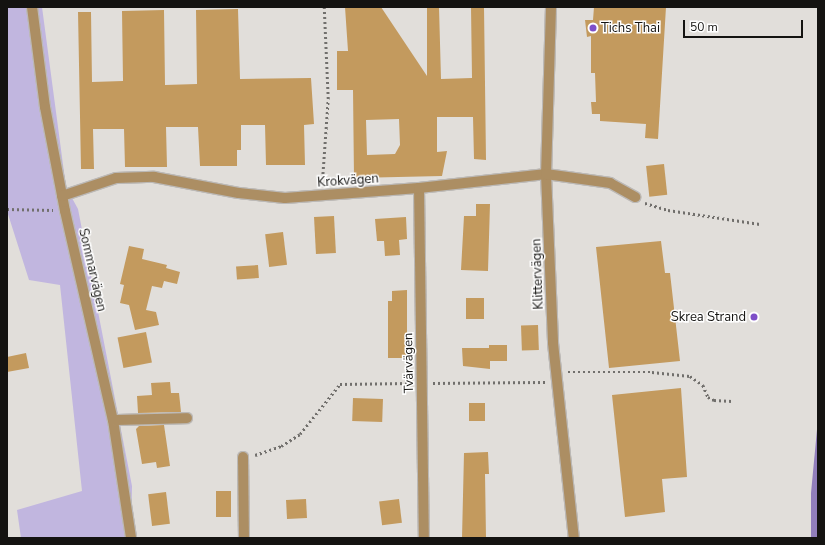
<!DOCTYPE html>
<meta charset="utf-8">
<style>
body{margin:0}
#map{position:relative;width:825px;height:545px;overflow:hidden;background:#e1deda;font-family:"Nunito Sans",sans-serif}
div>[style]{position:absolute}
.green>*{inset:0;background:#c1b6df}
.water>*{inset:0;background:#917ebb}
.building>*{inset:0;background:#c39a5e;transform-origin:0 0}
.path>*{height:2.5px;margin-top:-1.25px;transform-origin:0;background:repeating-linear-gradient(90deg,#716f6c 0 2px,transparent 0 5px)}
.roads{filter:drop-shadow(1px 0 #bcb9b6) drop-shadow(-1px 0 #bcb9b6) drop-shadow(0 1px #bcb9b6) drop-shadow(0 -1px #bcb9b6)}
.street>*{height:10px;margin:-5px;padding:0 5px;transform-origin:5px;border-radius:5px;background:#ac8e63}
.dots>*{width:11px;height:11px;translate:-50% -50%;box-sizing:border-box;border:2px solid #fff;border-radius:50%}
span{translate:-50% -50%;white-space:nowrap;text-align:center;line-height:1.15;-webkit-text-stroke:3px #fff;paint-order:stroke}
.poi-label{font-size:13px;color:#141311}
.left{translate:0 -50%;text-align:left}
.right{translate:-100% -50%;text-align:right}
.street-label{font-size:13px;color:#141311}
.frame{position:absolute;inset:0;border:8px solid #141311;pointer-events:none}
.scale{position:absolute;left:683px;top:20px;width:120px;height:18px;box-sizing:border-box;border:2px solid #141311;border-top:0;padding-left:5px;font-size:12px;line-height:14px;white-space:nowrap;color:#141311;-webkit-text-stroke:3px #fff;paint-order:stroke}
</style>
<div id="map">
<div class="green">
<div style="clip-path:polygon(7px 7px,42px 7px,66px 187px,78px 209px,132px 486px,131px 538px,21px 538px,17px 510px,82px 491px,60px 285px,29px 280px,7px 211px)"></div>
</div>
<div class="water">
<div style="clip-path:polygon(818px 419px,818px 538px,811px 538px,811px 493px)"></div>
</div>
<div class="building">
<div style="clip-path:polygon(evenodd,345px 7px,381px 7px,427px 76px,427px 7px,439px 7px,441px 79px,472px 78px,471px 7px,484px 7px,486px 160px,474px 159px,473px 117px,437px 117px,437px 152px,447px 151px,442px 176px,354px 178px,353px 90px,337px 90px,337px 51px,348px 51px,345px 7px,399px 119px,400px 145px,395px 154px,367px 155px,366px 120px,399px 119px)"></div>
<div style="clip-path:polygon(594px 7px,666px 7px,658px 139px,645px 138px,646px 124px,600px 121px,600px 114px,592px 114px,591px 102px,596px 102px,595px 73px,591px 73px,591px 36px,587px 37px,585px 20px,593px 20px)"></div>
<div style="clip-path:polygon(238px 9px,240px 79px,311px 78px,314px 124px,304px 125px,305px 165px,266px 165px,265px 125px,241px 125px,241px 150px,237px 150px,237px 166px,200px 166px,198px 127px,166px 127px,167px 167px,125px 167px,124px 129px,93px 129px,94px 169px,81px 169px,78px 12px,91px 12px,92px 82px,123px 81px,122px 11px,164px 10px,165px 85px,197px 84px,196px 10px)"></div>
<div style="left:664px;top:164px;width:31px;height:18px;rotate:84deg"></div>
<div style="clip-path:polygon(476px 204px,490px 204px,488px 271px,461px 270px,464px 216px,476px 216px)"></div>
<div style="left:334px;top:216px;width:37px;height:20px;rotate:87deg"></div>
<div style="clip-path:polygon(406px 217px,407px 239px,399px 240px,400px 255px,385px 256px,384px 241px,377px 241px,375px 219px)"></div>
<div style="left:283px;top:232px;width:33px;height:18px;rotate:83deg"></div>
<div style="clip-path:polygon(661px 241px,665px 273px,670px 273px,680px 361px,609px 368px,596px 247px)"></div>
<div style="clip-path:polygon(129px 246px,144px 249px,142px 259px,167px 265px,166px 268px,180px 272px,177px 284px,164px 281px,162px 288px,152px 286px,146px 310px,156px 312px,159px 325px,135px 330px,129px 305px,120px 303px,124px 285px,120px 284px)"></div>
<div style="left:258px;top:265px;width:13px;height:22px;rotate:86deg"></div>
<div style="clip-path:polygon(407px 290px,407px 358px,388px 358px,388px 301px,392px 301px,392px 291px)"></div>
<div style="left:466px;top:298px;width:18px;height:21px"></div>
<div style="left:538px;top:325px;width:25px;height:17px;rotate:88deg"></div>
<div style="left:146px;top:332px;width:31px;height:29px;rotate:79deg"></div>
<div style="clip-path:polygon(489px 345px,507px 345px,507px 361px,490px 361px,490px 369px,463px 366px,462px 348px,489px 348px)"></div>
<div style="clip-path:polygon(26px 353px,29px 368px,7px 372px,7px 357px)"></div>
<div style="clip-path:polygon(170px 382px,171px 393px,179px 393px,181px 412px,138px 413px,137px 396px,152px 395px,151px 383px)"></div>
<div style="clip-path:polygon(681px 388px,687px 477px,662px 479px,665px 512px,625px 517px,612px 395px)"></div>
<div style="left:353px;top:398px;width:30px;height:23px;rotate:2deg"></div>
<div style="left:469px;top:403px;width:16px;height:18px"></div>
<div style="clip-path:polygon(164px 425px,170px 466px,157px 468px,156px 462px,142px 464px,136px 429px,139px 426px)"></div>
<div style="clip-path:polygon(488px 452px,489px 474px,485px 474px,486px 538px,462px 538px,464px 453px)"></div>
<div style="left:216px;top:491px;width:15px;height:26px"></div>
<div style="left:166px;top:492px;width:32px;height:18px;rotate:83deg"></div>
<div style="left:306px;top:499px;width:19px;height:20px;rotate:87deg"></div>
<div style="left:399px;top:499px;width:24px;height:20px;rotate:83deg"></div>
</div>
<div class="path">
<div style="left:322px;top:184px;width:85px;rotate:-86deg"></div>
<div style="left:328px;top:99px;width:92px;rotate:-92.5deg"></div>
<div style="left:645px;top:203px;width:24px;rotate:17deg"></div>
<div style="left:668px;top:210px;width:93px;rotate:8.7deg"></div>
<div style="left:7px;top:209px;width:46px;rotate:1.2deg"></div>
<div style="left:568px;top:372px;width:84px"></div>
<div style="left:652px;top:372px;width:38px;rotate:6deg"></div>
<div style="left:690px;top:376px;width:16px;rotate:35deg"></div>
<div style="left:703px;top:385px;width:13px;rotate:67deg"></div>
<div style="left:708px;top:397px;width:7px;rotate:27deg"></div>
<div style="left:714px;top:400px;width:18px;rotate:3deg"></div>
<div style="left:433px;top:383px;width:113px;rotate:-0.5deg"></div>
<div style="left:255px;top:455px;width:28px;rotate:-19deg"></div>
<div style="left:281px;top:446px;width:22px;rotate:-32deg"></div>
<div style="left:300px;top:434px;width:64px;rotate:-51.3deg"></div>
<div style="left:340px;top:384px;width:70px;rotate:-0.8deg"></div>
</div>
<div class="roads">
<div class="street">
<div style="left:32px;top:7px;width:101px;rotate:82.6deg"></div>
<div style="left:45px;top:107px;width:106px;rotate:79.1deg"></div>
<div style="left:65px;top:211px;width:214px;rotate:77.1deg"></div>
<div style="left:113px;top:420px;width:119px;rotate:81.3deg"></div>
<div style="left:551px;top:7px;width:167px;rotate:91.7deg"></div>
<div style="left:546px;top:174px;width:169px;rotate:87.6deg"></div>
<div style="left:553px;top:343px;width:196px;rotate:83.9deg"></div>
<div style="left:419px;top:188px;width:350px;rotate:89.2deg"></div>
<div style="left:62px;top:196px;width:57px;rotate:-18.4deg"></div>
<div style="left:116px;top:178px;width:38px;rotate:-2deg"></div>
<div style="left:154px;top:177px;width:86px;rotate:10.7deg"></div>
<div style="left:239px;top:193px;width:46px;rotate:6.2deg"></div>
<div style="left:285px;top:198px;width:134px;rotate:-4.3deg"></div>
<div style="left:419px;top:188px;width:128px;rotate:-6.3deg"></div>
<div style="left:546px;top:174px;width:65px;rotate:8deg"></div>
<div style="left:610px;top:183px;width:29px;rotate:29deg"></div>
<div style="left:113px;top:420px;width:74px;rotate:-1.5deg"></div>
<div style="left:243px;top:457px;width:81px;rotate:89.3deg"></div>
</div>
</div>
<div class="dots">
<div style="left:593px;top:28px;background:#7e4fc8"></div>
<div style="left:754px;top:317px;background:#7e4fc8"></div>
</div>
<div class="poi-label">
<span class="left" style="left:601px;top:28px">Tichs Thai</span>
<span class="right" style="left:746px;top:317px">Skrea Strand</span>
</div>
<div class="street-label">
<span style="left:348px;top:181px;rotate:-4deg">Krokvägen</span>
<span style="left:92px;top:270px;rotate:77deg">Sommarvägen</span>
<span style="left:538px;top:274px;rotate:-92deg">Klittervägen</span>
<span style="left:409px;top:363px;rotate:-91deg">Tvärvägen</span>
</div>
<div class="frame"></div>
<div class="scale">50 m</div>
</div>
